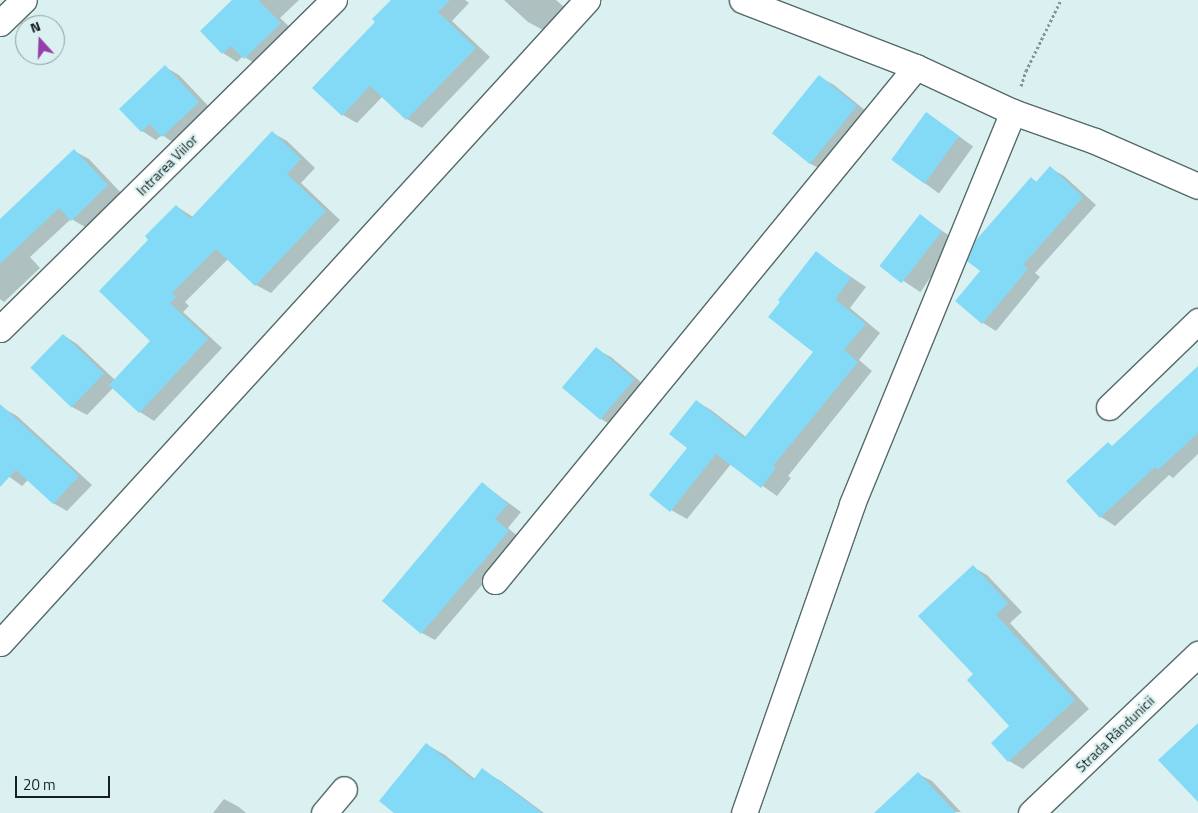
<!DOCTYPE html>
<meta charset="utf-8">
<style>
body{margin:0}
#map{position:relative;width:1198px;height:813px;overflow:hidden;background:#dbf1f1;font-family:"Titillium Web",sans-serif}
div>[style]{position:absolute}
.shadow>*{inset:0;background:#0003;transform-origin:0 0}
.building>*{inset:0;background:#83daf6;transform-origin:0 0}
.path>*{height:3px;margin-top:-1.5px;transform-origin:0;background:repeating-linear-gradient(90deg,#859595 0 2.5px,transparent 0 5px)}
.roads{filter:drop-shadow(1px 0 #566a6a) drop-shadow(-1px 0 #566a6a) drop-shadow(0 1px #566a6a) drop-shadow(0 -1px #566a6a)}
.street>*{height:25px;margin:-12.5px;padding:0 12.5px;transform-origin:12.5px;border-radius:12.5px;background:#fff}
span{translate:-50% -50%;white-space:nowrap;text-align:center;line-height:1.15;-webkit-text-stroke:4.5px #dbf1f1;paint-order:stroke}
.street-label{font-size:14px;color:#171f1f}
.north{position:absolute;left:15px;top:15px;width:50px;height:50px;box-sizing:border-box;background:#dbf1f1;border:1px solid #8d9d9d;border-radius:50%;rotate:340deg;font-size:14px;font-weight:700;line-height:20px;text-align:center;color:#171f1f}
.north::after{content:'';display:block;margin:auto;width:18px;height:22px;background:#953fac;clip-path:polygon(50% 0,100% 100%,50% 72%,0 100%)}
.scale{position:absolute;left:15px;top:776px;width:95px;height:22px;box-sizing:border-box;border:2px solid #171f1f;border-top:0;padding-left:6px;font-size:15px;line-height:18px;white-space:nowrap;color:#171f1f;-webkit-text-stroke:4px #dbf1f1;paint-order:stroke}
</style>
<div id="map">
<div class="shadow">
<div style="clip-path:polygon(234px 0,299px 0,280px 18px,295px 32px,259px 66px,243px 56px,237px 62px,223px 53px,202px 31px)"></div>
<div style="clip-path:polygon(393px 0,465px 0,469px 3px,452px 21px,490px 57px,422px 128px,407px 119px,383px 96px,357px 123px,343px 115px)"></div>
<div style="clip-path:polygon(504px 0,556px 0,564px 7px,543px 30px,528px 22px)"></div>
<div style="clip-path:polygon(165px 67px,179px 75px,213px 111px,177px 145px,162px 135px,156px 140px,142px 131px,120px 109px)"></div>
<div style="clip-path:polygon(820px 77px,834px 85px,871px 115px,824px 171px,809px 163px,773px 133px)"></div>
<div style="left:927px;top:113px;width:57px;height:58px;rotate:36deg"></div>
<div style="clip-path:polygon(273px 133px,287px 141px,315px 168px,301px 183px,340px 220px,271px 293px,256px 285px,228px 259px,185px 302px,189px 306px,183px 312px,222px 348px,154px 421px,140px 412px,113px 388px,87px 415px,72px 407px,63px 335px,77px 344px,115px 380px,152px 341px,150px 240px,176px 206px,193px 217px)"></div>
<div style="clip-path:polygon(74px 151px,89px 159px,122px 194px,87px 228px,71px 219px,30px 257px,40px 268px,4px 302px,0 299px,0 221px)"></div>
<div style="clip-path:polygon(1050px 168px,1064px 176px,1096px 205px,1035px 273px,1040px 277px,996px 331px,983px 323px,982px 271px,1032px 179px,1037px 182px)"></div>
<div style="left:920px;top:216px;width:43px;height:63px;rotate:34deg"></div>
<div style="clip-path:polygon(816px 253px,866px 287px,850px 308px,880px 333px,859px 360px,872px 371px,788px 476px,791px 478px,777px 496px,731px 464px,687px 519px,671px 510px,688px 448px,696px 401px,711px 410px,746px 437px,815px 352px)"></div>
<div style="clip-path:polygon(596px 349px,611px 357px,648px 388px,615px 427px,601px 419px)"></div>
<div style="clip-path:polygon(1198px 367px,1198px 454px,1173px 478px,1169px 475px,1115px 526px,1101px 517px,1108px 444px,1113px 447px)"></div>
<div style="clip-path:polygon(3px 408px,17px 416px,92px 485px,67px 511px,53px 503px,28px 480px,22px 486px,0 470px,0 411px)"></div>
<div style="clip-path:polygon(483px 484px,521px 512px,508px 528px,521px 539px,435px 640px,422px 633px)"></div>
<div style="clip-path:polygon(973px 567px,987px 575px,1022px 612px,1010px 623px,1089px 709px,1023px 769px,1009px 761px,1011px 726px,975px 674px)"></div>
<div style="clip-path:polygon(426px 744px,445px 755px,475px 779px,482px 770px,501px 781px,544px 813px,396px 813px)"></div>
<div style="clip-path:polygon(918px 774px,932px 781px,961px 812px,879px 813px)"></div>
<div style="clip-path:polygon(224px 799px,239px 807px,246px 813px,213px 813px)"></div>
</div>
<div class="building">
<div style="clip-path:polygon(232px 0,258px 0,281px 23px,244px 59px,231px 46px,222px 54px,200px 31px)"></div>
<div style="clip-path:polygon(391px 0,450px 0,438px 12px,476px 48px,406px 120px,370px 86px,342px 116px,312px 88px,375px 22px,372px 19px)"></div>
<div style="clip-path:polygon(165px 65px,199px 102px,162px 137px,150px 124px,141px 132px,119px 109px)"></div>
<div style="left:819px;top:75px;width:49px;height:75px;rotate:39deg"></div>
<div style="left:926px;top:112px;width:41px;height:59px;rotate:36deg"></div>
<div style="clip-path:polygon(272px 131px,301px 159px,287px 174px,326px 211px,255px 286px,216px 249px,172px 293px,176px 297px,170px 303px,208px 339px,139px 413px,109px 385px,150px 341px,99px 291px,148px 240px,145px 236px,176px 205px,190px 219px)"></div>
<div style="clip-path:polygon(74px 149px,108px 185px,71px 221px,59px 208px,0 264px,0 219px)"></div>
<div style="clip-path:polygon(1050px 166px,1083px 197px,1023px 265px,1028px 269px,982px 324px,955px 301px,980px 271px,967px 261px,976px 240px,1031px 177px,1036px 182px)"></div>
<div style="left:920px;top:214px;width:28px;height:66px;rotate:38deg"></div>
<div style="clip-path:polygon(816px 251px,851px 278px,835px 299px,866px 324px,844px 350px,858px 362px,773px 466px,776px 468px,761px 488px,716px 454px,670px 512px,649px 495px,687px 448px,669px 434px,696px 400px,744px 438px,813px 352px,768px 317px,780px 302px,778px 300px)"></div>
<div style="left:63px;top:334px;width:57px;height:47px;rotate:44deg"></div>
<div style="left:596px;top:347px;width:50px;height:53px;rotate:40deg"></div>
<div style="clip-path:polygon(1198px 366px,1198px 433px,1158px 470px,1155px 467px,1100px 518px,1066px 481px,1108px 442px,1112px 446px)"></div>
<div style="clip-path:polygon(0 404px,79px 476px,53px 504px,16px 470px,0 487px)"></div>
<div style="clip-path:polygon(482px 482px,508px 504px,495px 519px,509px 531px,421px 634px,382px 601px)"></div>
<div style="clip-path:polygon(973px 565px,1008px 603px,996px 615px,1075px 700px,1008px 762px,991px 743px,1009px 726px,967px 680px,973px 674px,918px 616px)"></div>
<div style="clip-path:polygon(1198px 723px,1198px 802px,1158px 760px)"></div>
<div style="clip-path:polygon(426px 743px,473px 780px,482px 768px,542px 813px,394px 813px,379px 801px)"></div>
<div style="clip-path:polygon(918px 772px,956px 813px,874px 813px)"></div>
</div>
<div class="path">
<div style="left:1021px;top:86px;width:16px;rotate:-72deg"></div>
<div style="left:1026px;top:71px;width:79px;rotate:-63.8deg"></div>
</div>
<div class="roads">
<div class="street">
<div style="left:742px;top:0;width:186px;rotate:21.1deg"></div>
<div style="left:916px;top:67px;width:107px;rotate:24.9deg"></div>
<div style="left:1013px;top:112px;width:87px;rotate:19.5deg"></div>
<div style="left:1095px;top:141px;width:112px;rotate:23.6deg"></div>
<div style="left:0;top:23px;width:33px;rotate:-44deg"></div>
<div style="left:0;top:329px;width:469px;rotate:-44.6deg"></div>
<div style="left:1109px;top:407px;width:124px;rotate:-44deg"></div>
<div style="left:495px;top:581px;width:664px;rotate:-50.68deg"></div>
<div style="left:0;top:643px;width:871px;rotate:-47.61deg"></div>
<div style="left:324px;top:813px;width:31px;rotate:-50deg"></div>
<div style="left:744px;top:813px;width:327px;rotate:-70.7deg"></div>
<div style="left:852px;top:504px;width:424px;rotate:-67.7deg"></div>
<div style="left:1031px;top:813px;width:231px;rotate:-43.6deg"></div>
</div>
</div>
<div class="street-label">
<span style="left:167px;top:165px;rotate:-45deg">Intrarea Viilor</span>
<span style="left:1115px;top:734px;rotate:-44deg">Strada Rândunicii</span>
</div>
<div class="north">N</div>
<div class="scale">20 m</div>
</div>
